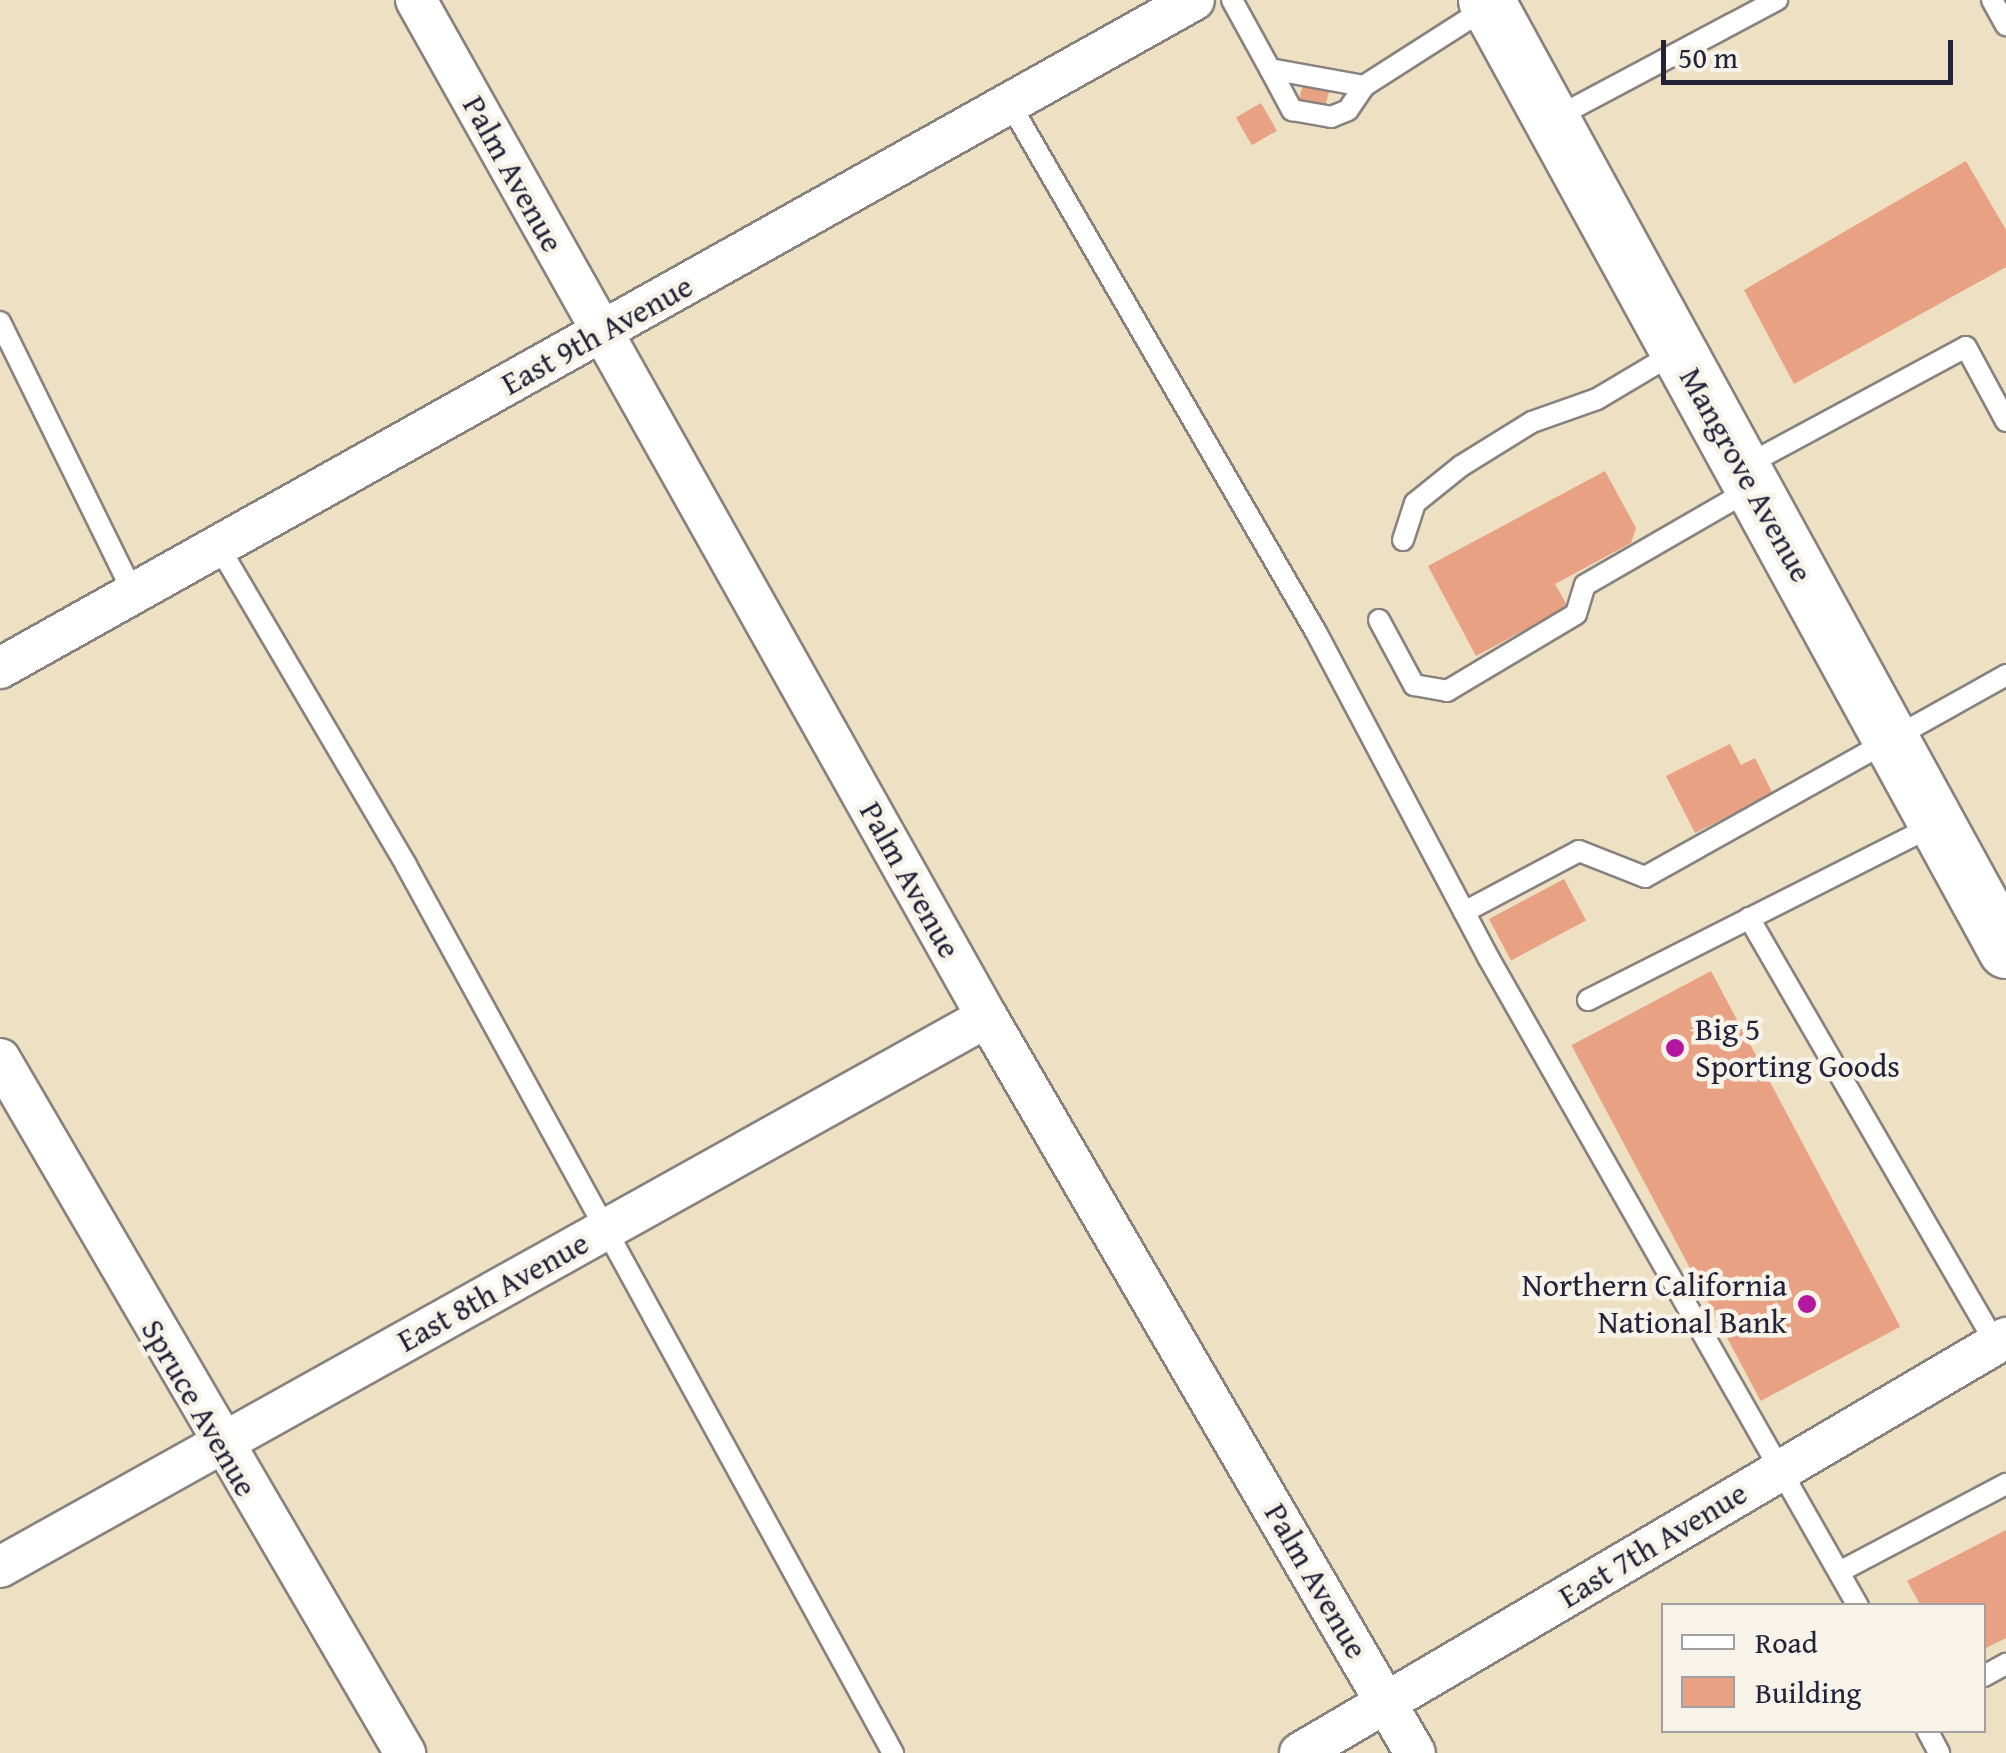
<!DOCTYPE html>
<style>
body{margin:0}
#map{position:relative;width:2006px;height:1753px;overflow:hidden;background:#eee1c3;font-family:"Gentium Book Plus",serif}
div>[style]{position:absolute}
.building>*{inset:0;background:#e8a182;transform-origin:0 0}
.roads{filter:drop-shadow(2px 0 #88827f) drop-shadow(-2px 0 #88827f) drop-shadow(0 2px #88827f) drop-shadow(0 -2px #88827f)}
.lane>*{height:20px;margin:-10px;padding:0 10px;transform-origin:10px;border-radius:10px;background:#fff}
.street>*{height:40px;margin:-20px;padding:0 20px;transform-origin:20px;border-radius:20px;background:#fff}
.secondary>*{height:55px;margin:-27.5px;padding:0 27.5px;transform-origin:27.5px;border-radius:27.5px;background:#fff}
.dots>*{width:28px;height:28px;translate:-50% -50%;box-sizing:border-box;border:5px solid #f7f3e8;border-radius:50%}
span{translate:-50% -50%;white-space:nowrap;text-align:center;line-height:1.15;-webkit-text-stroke:9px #f7f3e8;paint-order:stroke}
.street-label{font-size:32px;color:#22223b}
.poi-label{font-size:32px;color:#22223b}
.left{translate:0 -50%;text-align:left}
.right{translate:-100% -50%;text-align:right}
.legend{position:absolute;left:1661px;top:1603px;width:325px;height:130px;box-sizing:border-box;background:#f7f3e8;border:2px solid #a29fa3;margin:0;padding:12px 18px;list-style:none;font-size:30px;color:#22223b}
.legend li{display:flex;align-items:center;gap:20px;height:50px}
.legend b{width:50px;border:2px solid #a29fa3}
.scale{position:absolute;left:1661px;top:40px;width:292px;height:45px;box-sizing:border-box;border:5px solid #22223b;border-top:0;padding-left:12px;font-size:30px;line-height:35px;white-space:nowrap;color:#22223b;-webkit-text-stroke:8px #f7f3e8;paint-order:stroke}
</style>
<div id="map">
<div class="building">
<div style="left:1304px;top:82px;width:27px;height:21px;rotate:17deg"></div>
<div style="left:1261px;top:103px;width:32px;height:29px;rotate:60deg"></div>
<div style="clip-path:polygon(1966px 161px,2006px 230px,2006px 267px,1794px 384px,1744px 290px)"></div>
<div style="clip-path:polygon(1605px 471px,1636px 528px,1631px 543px,1555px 584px,1568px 607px,1476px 656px,1428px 566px)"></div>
<div style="clip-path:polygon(1730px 744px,1741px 765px,1755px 758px,1773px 794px,1695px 833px,1666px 776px)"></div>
<div style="left:1564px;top:879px;width:47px;height:85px;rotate:62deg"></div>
<div style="left:1711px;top:971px;width:403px;height:158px;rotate:62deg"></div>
<div style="clip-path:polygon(2006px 1530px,2006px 1638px,1984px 1649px,1984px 1606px,1921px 1606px,1907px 1581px)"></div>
</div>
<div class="roads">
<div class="lane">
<div style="left:1232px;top:0;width:79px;rotate:61.2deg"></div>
<div style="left:1270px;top:69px;width:96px;rotate:10.3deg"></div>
<div style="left:1364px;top:86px;width:148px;rotate:-32.6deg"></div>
<div style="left:1992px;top:0;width:29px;rotate:61deg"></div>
<div style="left:1270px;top:69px;width:47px;rotate:61.8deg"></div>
<div style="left:1292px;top:110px;width:40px;rotate:10deg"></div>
<div style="left:1331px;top:117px;width:18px;rotate:-22deg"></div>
<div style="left:1348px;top:110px;width:29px;rotate:-56deg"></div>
<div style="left:1010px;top:104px;width:610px;rotate:59.91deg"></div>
<div style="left:1316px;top:632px;width:368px;rotate:62.1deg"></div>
<div style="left:1488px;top:957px;width:747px;rotate:60.31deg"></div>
<div style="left:1553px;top:119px;width:254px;rotate:-28deg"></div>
<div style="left:0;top:322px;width:303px;rotate:63.8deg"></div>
<div style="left:1743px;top:467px;width:253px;rotate:-28.3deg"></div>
<div style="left:1966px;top:347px;width:84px;rotate:61.6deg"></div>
<div style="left:1403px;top:540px;width:39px;rotate:-72deg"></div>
<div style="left:1415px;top:503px;width:59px;rotate:-38.8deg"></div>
<div style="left:1461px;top:466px;width:84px;rotate:-31.8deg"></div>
<div style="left:1532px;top:422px;width:69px;rotate:-19.5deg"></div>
<div style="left:1597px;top:399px;width:92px;rotate:-30.7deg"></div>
<div style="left:216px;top:542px;width:375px;rotate:59.5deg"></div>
<div style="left:406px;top:865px;width:1013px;rotate:61.26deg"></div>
<div style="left:1379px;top:620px;width:74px;rotate:61.7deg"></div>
<div style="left:1414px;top:685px;width:34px;rotate:10deg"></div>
<div style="left:1447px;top:691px;width:150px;rotate:-30.8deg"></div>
<div style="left:1576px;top:614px;width:30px;rotate:-73deg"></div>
<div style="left:1585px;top:585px;width:192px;rotate:-30deg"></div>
<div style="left:1464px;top:912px;width:130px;rotate:-27.9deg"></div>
<div style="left:1579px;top:851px;width:71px;rotate:21.5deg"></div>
<div style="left:1645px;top:877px;width:414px;rotate:-29.2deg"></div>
<div style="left:1749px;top:918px;width:492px;rotate:59.9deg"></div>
<div style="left:1588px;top:1000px;width:389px;rotate:-26.8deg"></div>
<div style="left:1839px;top:1572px;width:189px;rotate:-27.8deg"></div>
<div style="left:1984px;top:1676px;width:25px;rotate:-29deg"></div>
<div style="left:1927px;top:1730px;width:26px;rotate:62deg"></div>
</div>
<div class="street">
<div style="left:416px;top:0;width:1166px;rotate:60.69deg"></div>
<div style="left:987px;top:1017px;width:851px;rotate:59.82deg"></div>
<div style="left:0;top:668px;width:1368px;rotate:-29.23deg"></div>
<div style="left:0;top:1059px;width:804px;rotate:59.73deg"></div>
<div style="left:0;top:1567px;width:1130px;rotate:-29.13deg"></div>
<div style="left:1300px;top:1753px;width:819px;rotate:-30.45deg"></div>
</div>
<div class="secondary">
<div style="left:1486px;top:0;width:1083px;rotate:61.31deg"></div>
</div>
</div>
<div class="dots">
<div style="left:1675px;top:1048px;background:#b5179e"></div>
<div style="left:1807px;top:1304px;background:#b5179e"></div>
</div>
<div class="street-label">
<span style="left:513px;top:174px;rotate:61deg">Palm Avenue</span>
<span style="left:597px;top:335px;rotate:-29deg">East 9th Avenue</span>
<span style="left:1746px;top:475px;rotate:61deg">Mangrove Avenue</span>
<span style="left:910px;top:880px;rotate:61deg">Palm Avenue</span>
<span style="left:493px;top:1292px;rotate:-29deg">East 8th Avenue</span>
<span style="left:199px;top:1408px;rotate:60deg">Spruce Avenue</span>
<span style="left:1653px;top:1545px;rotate:-31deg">East 7th Avenue</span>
<span style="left:1316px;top:1581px;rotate:60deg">Palm Avenue</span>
</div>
<div class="poi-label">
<span class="left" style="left:1695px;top:1048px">Big 5<br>Sporting Goods</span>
<span class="right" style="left:1787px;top:1304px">Northern California<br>National Bank</span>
</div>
<ul class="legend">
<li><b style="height:12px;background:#fff"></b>Road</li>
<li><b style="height:28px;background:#e8a182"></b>Building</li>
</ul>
<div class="scale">50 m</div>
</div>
